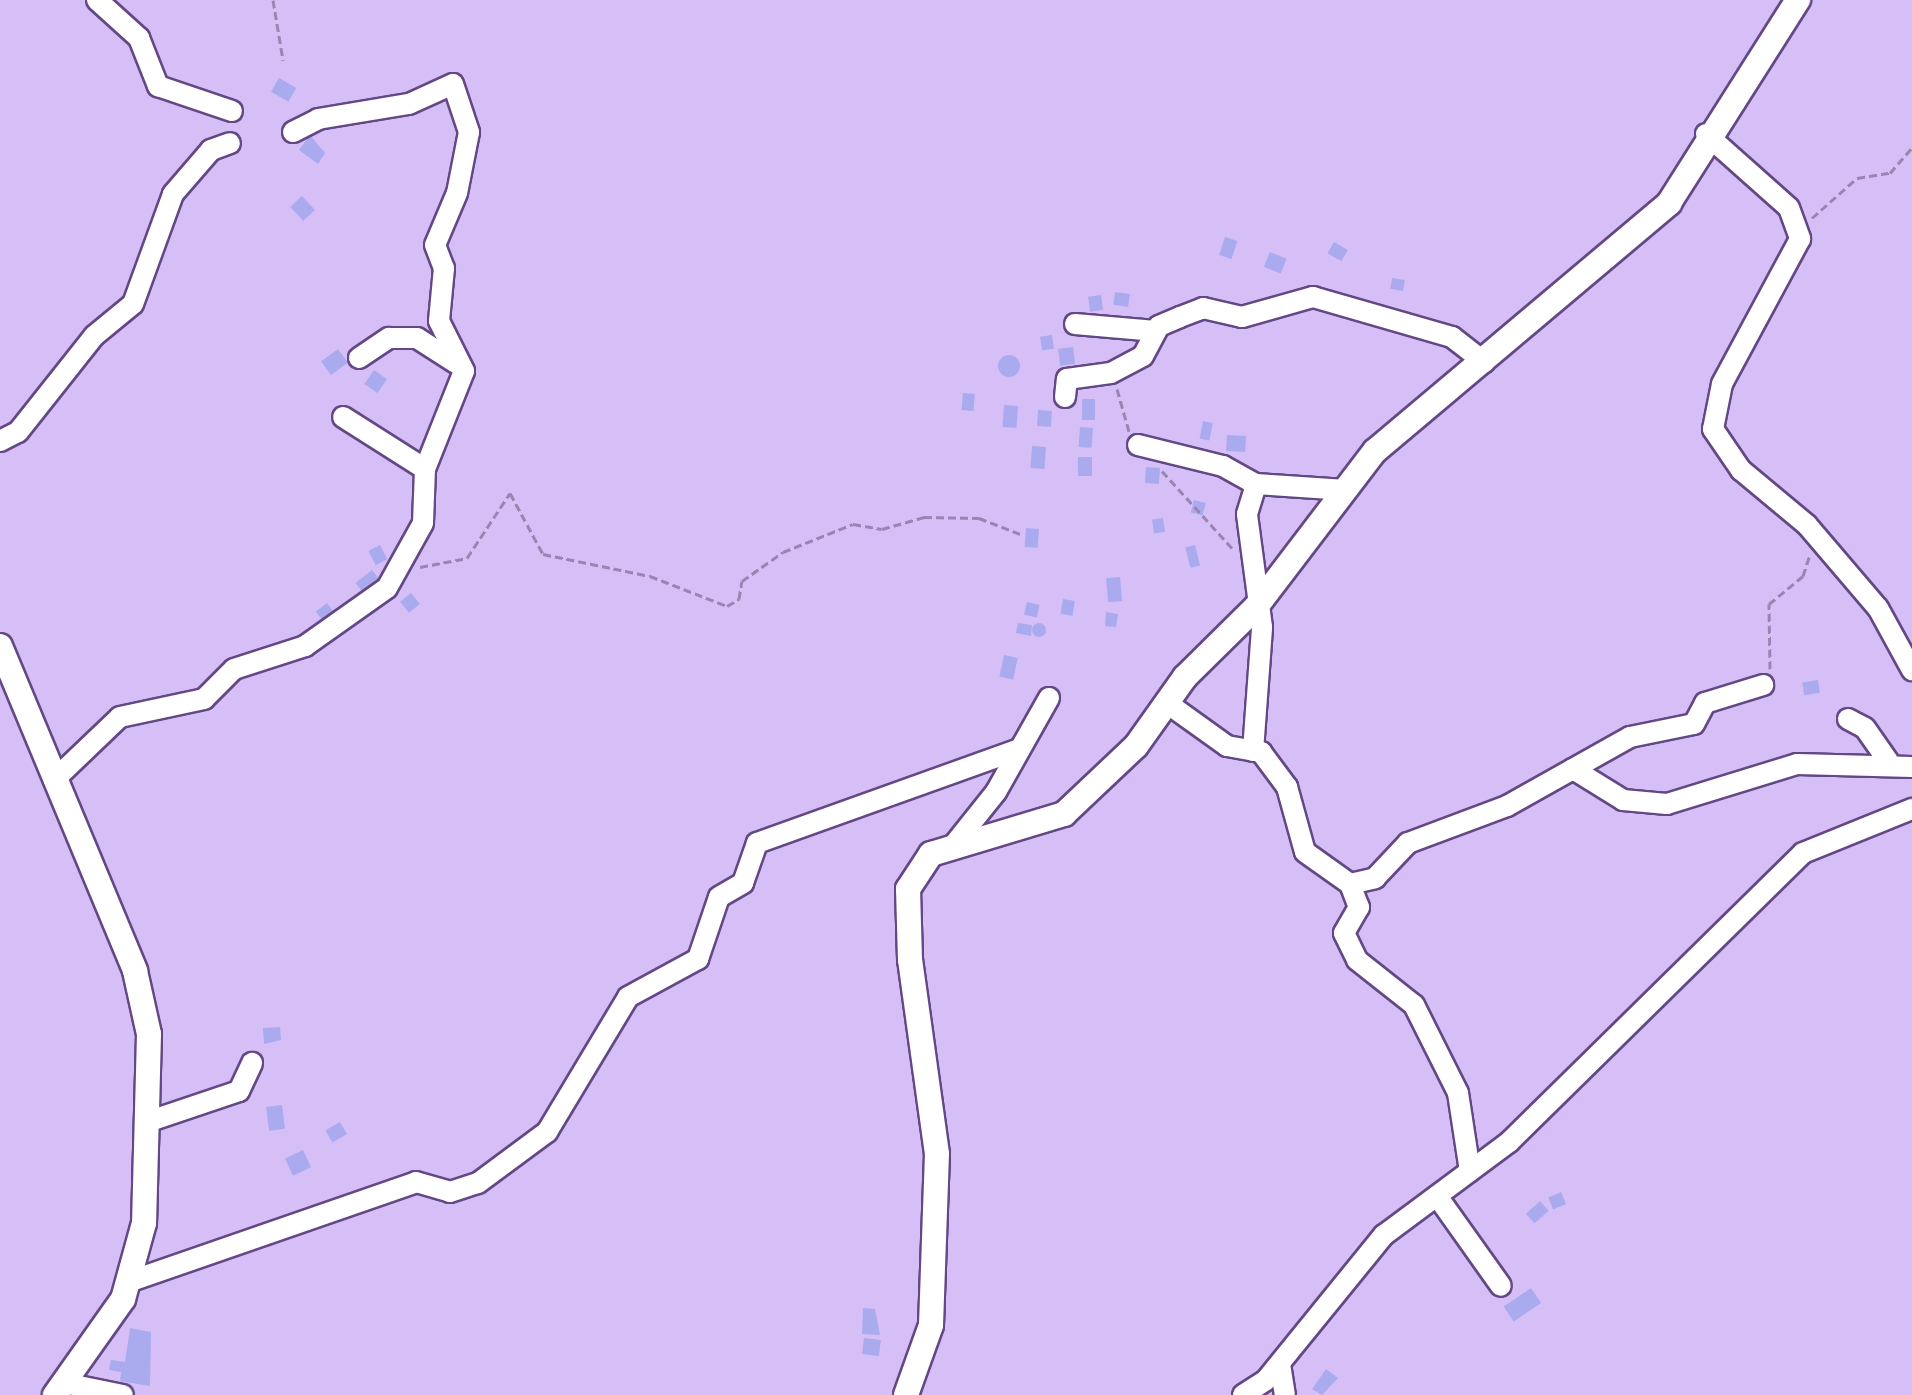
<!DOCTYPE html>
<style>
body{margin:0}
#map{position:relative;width:1912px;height:1395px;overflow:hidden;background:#d6bff6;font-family:Montserrat,sans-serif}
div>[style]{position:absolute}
.building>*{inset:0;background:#aaaaef;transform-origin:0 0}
.round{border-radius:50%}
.path>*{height:3px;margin-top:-1.5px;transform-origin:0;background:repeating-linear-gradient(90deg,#9985b2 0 8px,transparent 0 12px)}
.roads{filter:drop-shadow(2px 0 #644885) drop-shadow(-2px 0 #644885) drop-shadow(0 2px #644885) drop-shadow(0 -2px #644885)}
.minor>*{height:20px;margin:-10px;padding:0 10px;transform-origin:10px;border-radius:10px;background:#fff}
.tertiary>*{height:24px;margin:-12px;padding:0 12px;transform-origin:12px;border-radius:12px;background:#fff}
span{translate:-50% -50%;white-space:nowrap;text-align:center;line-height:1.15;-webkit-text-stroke:6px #d6bff6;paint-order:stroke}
</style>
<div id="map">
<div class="building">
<div style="left:279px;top:78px;width:20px;height:16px;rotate:30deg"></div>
<div style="clip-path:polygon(310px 135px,325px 153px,318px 164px,299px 150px)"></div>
<div style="left:302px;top:196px;width:19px;height:16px;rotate:47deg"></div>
<div style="left:1225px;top:237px;width:13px;height:19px;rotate:18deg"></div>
<div style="left:1334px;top:242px;width:16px;height:13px;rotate:30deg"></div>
<div style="left:1270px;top:252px;width:18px;height:16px;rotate:22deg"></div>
<div style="left:1392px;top:278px;width:13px;height:11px;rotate:9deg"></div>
<div style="left:1115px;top:292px;width:15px;height:13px;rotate:8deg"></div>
<div style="left:1101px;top:295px;width:15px;height:13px;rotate:82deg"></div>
<div style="left:1052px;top:335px;width:14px;height:12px;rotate:82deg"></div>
<div style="left:1073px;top:347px;width:17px;height:15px;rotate:83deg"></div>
<div style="left:338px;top:349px;width:17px;height:21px;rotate:54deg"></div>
<div class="round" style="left:998px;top:355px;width:22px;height:22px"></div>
<div style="left:374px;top:370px;width:16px;height:17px;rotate:35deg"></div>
<div style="left:963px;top:393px;width:12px;height:17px;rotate:5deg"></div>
<div style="left:1082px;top:399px;width:13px;height:21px"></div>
<div style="left:1004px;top:405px;width:14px;height:22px;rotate:4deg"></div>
<div style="left:1038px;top:410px;width:14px;height:16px;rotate:4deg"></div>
<div style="left:1203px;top:421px;width:10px;height:18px;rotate:11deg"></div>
<div style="left:1080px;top:427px;width:13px;height:20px;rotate:4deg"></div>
<div style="left:1227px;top:435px;width:19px;height:16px;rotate:3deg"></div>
<div style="left:1032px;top:446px;width:14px;height:22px;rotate:4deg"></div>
<div style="left:1078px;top:457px;width:14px;height:19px"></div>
<div style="left:1146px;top:467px;width:14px;height:16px;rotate:4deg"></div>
<div style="left:1194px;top:500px;width:12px;height:13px;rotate:14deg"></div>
<div style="left:1163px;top:518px;width:14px;height:11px;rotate:82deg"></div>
<div style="left:1026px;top:528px;width:13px;height:19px;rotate:4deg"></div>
<div style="left:380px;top:545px;width:16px;height:13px;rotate:63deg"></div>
<div style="left:1195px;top:545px;width:21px;height:10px;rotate:76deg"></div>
<div style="left:372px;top:570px;width:16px;height:21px;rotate:52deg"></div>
<div style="left:1120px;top:577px;width:24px;height:14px;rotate:85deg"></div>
<div style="left:411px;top:593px;width:14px;height:14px;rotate:51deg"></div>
<div style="left:1063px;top:599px;width:12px;height:15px;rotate:9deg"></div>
<div style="left:1027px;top:602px;width:13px;height:13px;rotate:13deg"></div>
<div style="left:327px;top:603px;width:15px;height:14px;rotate:53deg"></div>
<div style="clip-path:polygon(1106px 612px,1118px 614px,1116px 627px,1105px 626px)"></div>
<div style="clip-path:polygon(1018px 623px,1032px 625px,1031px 636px,1016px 633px)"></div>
<div class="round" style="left:1032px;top:623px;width:14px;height:14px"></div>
<div style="left:1004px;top:655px;width:14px;height:22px;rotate:12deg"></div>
<div style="left:1818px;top:680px;width:13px;height:16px;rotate:81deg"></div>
<div style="clip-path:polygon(280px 1027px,281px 1040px,264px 1044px,263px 1028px)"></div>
<div style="left:282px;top:1105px;width:24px;height:16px;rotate:83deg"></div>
<div style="left:340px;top:1122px;width:14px;height:17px;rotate:60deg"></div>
<div style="left:303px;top:1150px;width:19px;height:20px;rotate:65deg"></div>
<div style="left:1561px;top:1192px;width:13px;height:14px;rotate:67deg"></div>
<div style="left:1540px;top:1201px;width:13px;height:19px;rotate:48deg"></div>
<div style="left:1531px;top:1288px;width:18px;height:33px;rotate:56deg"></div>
<div style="clip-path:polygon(863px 1308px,875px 1309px,880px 1335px,862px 1334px)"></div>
<div style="clip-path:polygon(130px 1328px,151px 1332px,150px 1386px,120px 1381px,121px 1372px,109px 1370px,111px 1360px,125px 1362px)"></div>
<div style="left:864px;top:1338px;width:17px;height:16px;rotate:7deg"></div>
<div style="clip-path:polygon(1326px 1369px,1338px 1378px,1322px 1395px,1312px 1389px)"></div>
</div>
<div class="path">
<div style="left:273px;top:0;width:61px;rotate:80.5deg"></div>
<div style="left:1812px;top:218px;width:60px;rotate:-41.6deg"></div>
<div style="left:1857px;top:178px;width:33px;rotate:-9deg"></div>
<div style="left:1890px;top:173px;width:33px;rotate:-49deg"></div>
<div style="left:1117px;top:389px;width:44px;rotate:74.1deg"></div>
<div style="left:1162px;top:471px;width:104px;rotate:47.7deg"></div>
<div style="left:420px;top:567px;width:48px;rotate:-10.8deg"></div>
<div style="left:467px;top:558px;width:78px;rotate:-56.5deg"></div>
<div style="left:510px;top:493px;width:69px;rotate:61.6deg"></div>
<div style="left:543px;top:554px;width:109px;rotate:11.6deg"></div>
<div style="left:650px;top:576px;width:83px;rotate:21.3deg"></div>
<div style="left:727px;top:606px;width:14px;rotate:-30deg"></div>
<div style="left:739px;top:599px;width:18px;rotate:-81deg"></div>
<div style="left:742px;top:581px;width:50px;rotate:-35.3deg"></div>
<div style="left:783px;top:552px;width:75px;rotate:-21.8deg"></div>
<div style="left:853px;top:524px;width:29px;rotate:10deg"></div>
<div style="left:882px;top:529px;width:44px;rotate:-15.9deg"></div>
<div style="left:924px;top:517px;width:55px;rotate:1deg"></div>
<div style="left:979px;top:518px;width:44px;rotate:21.3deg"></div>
<div style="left:1770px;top:669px;width:65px;rotate:-90.9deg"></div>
<div style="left:1769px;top:604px;width:44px;rotate:-39.5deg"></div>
<div style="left:1803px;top:576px;width:22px;rotate:-72deg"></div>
</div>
<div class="roads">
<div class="minor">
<div style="left:97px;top:0;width:57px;rotate:42.1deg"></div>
<div style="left:139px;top:38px;width:52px;rotate:68.4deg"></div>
<div style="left:158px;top:86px;width:78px;rotate:18.7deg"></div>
<div style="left:293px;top:132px;width:28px;rotate:-27deg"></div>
<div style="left:318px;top:119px;width:92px;rotate:-9.4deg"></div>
<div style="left:409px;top:104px;width:48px;rotate:-24.4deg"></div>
<div style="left:453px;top:84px;width:51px;rotate:71.6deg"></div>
<div style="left:469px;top:132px;width:62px;rotate:101.1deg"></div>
<div style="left:457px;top:193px;width:56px;rotate:112.9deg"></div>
<div style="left:435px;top:245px;width:25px;rotate:69deg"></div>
<div style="left:444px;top:268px;width:53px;rotate:95.4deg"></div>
<div style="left:439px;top:321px;width:56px;rotate:63.4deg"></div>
<div style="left:464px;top:371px;width:105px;rotate:111.7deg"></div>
<div style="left:1706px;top:134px;width:111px;rotate:41.7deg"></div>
<div style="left:1789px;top:208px;width:33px;rotate:70deg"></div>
<div style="left:1800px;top:239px;width:165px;rotate:118.3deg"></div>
<div style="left:1722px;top:384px;width:46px;rotate:101.3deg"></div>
<div style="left:1713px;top:429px;width:50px;rotate:55.7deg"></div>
<div style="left:1741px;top:470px;width:86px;rotate:39.8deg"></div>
<div style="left:1807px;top:525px;width:109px;rotate:49.5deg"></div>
<div style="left:1878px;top:608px;width:71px;rotate:61.3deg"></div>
<div style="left:1075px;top:324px;width:81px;rotate:4.9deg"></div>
<div style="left:359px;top:358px;width:36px;rotate:-34deg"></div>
<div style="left:389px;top:338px;width:28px"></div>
<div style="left:417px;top:338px;width:46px;rotate:32.7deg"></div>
<div style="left:1065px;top:397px;width:18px;rotate:-84deg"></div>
<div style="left:1067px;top:379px;width:44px;rotate:-7.8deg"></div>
<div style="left:1111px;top:373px;width:36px;rotate:-28deg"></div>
<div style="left:1143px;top:356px;width:34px;rotate:-62deg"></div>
<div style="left:1159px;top:326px;width:23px;rotate:-23deg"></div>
<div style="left:1180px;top:317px;width:25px;rotate:-21deg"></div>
<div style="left:1203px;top:308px;width:40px;rotate:13deg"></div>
<div style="left:1242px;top:317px;width:74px;rotate:-15.7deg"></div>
<div style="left:1313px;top:297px;width:145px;rotate:16.1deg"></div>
<div style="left:1452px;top:337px;width:41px;rotate:38deg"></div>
<div style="left:0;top:441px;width:20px;rotate:-27deg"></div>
<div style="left:18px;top:432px;width:122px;rotate:-51.6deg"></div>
<div style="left:94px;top:336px;width:50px;rotate:-39.4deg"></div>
<div style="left:133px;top:304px;width:117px;rotate:-70deg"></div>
<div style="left:173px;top:194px;width:58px;rotate:-49.2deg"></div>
<div style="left:211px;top:150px;width:20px;rotate:-20deg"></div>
<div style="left:1138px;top:445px;width:88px;rotate:13.9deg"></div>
<div style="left:1223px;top:466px;width:38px;rotate:29deg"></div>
<div style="left:1256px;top:484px;width:90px;rotate:3.8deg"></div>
<div style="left:1167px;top:703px;width:74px;rotate:35.6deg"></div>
<div style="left:1227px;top:746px;width:35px;rotate:10deg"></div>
<div style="left:1261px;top:752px;width:44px;rotate:53.4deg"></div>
<div style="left:1287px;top:787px;width:67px;rotate:74.5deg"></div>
<div style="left:1305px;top:852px;width:55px;rotate:35.4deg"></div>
<div style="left:1350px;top:884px;width:25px;rotate:69deg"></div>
<div style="left:1359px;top:907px;width:30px;rotate:120deg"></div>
<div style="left:1344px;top:933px;width:30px;rotate:64deg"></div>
<div style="left:1357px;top:960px;width:73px;rotate:38.3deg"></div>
<div style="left:1414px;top:1005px;width:98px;rotate:63.4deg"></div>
<div style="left:1458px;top:1093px;width:79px;rotate:81.3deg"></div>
<div style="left:1848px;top:719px;width:19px;rotate:28deg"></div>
<div style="left:1865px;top:728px;width:40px;rotate:55.1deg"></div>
<div style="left:1253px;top:751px;width:124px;rotate:-85.8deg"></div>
<div style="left:1262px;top:627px;width:114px;rotate:-97.6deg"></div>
<div style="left:1247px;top:514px;width:31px;rotate:-73deg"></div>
<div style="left:1573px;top:769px;width:59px;rotate:31.8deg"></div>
<div style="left:1623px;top:800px;width:44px;rotate:5.2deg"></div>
<div style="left:1667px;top:804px;width:136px;rotate:-17.1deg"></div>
<div style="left:1797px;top:764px;width:115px;rotate:1.5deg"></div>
<div style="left:54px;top:780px;width:91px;rotate:-43.7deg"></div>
<div style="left:120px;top:717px;width:86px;rotate:-12.1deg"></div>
<div style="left:204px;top:699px;width:42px;rotate:-45deg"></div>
<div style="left:234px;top:669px;width:75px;rotate:-17.9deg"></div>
<div style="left:305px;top:646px;width:100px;rotate:-35.3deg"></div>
<div style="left:387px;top:588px;width:74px;rotate:-61deg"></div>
<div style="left:423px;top:523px;width:54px;rotate:-87.9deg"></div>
<div style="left:425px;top:469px;width:97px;rotate:-147.6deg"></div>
<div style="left:952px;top:847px;width:70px;rotate:-51.3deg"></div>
<div style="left:996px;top:792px;width:108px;rotate:-60.6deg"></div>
<div style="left:1350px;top:884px;width:26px;rotate:-13deg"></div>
<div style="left:1375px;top:878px;width:48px;rotate:-46.7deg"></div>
<div style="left:1408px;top:843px;width:106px;rotate:-20.5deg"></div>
<div style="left:1507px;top:806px;width:141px;rotate:-29.3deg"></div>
<div style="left:1630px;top:737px;width:65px;rotate:-11.5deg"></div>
<div style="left:1694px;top:724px;width:24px;rotate:-62deg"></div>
<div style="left:1705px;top:703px;width:61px;rotate:-17.2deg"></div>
<div style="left:147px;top:1122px;width:97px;rotate:-18.6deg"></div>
<div style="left:239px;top:1091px;width:31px;rotate:-65deg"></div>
<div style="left:1437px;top:1196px;width:110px;rotate:54.6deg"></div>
<div style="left:128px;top:1282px;width:305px;rotate:-19.1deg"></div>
<div style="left:416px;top:1182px;width:35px;rotate:16deg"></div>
<div style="left:450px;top:1192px;width:29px;rotate:-18deg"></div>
<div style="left:478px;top:1183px;width:86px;rotate:-36.5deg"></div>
<div style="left:547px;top:1132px;width:157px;rotate:-59deg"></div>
<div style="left:628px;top:997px;width:80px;rotate:-28.5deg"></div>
<div style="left:698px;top:959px;width:65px;rotate:-71.3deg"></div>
<div style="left:719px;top:897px;width:28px;rotate:-30deg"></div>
<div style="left:743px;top:883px;width:42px;rotate:-70.7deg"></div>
<div style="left:757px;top:843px;width:278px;rotate:-19.7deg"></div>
<div style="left:1280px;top:1364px;width:31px;rotate:81deg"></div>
<div style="left:64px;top:1383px;width:60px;rotate:11.5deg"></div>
<div style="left:1243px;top:1395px;width:27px;rotate:-33deg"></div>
<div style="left:1266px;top:1380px;width:187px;rotate:-50.9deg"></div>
<div style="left:1384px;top:1235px;width:156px;rotate:-36.6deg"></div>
<div style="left:1509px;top:1142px;width:412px;rotate:-44.5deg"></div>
<div style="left:1803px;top:853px;width:118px;rotate:-22deg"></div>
</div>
<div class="tertiary">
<div style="left:0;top:646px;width:352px;rotate:67.4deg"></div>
<div style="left:135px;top:971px;width:65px;rotate:77.5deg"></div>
<div style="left:149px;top:1034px;width:189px;rotate:91.5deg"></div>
<div style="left:144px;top:1223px;width:79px;rotate:105.4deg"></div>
<div style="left:123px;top:1299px;width:118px;rotate:125.3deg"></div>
<div style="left:906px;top:1395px;width:74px;rotate:-70.3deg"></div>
<div style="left:931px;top:1325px;width:171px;rotate:-88deg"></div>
<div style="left:937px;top:1154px;width:196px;rotate:-97.9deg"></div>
<div style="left:910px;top:960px;width:71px;rotate:-91.6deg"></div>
<div style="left:908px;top:889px;width:42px;rotate:-56.7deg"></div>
<div style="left:931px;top:854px;width:139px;rotate:-16.7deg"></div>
<div style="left:1064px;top:814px;width:99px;rotate:-43.4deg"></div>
<div style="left:1136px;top:746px;width:85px;rotate:-54.6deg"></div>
<div style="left:1185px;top:677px;width:100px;rotate:-44.6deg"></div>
<div style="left:1256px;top:607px;width:196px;rotate:-52.7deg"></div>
<div style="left:1375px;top:451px;width:385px;rotate:-40.1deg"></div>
<div style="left:1669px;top:203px;width:241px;rotate:-57.6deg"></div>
</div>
</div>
</div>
